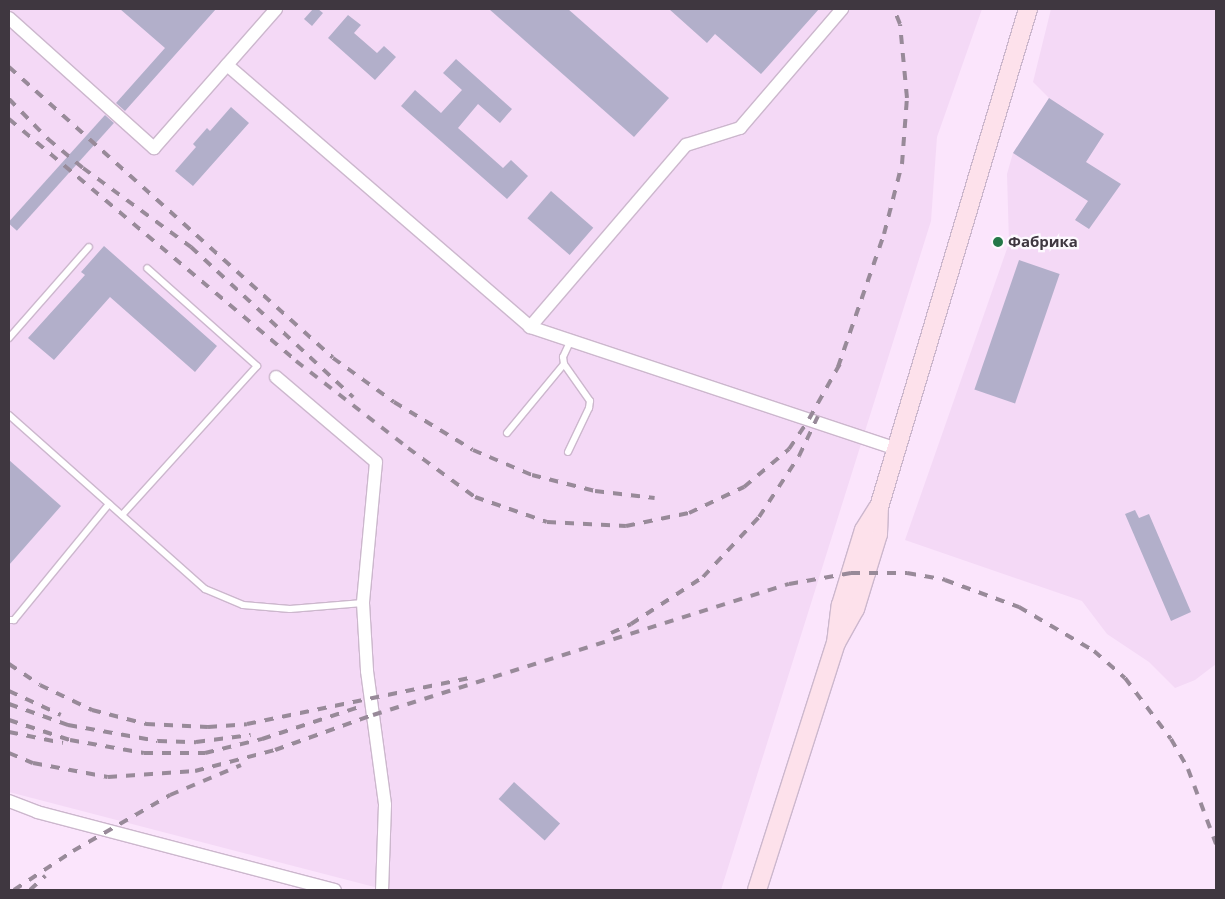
<!DOCTYPE html>
<meta charset="utf-8">
<style>
body{margin:0}
#map{position:relative;width:1225px;height:899px;overflow:hidden;background:#fbe5fc;font-family:"Open Sans",sans-serif}
div>[style]{position:absolute}
.built>*{inset:0;background:#f4d9f6}
.building>*{inset:0;background:#b2afca;transform-origin:0 0}
.roads{filter:drop-shadow(1px 0 #ccb7cd) drop-shadow(-1px 0 #ccb7cd) drop-shadow(0 1px #ccb7cd) drop-shadow(0 -1px #ccb7cd)}
.lane>*{height:6px;margin:-3px;padding:0 3px;transform-origin:3px;border-radius:3px;background:#fff}
.street>*{height:12px;margin:-6px;padding:0 6px;transform-origin:6px;border-radius:6px;background:#fff}
.secondary>*{height:18px;margin:-9px;padding:0 9px;transform-origin:9px;border-radius:9px;background:#fde1eb}
.rail>*{height:4px;margin-top:-2px;transform-origin:0;background:repeating-linear-gradient(90deg,#988a99 0 9px,transparent 0 18px)}
.dots>*{width:14px;height:14px;translate:-50% -50%;box-sizing:border-box;border:2px solid #fdf9fe;border-radius:50%}
span{translate:-50% -50%;white-space:nowrap;text-align:center;line-height:1.15;-webkit-text-stroke:4.5px #fdf9fe;paint-order:stroke}
.poi-label{font-size:15px;color:#3f3740;font-weight:700}
.left{translate:0 -50%;text-align:left}
.frame{position:absolute;inset:0;border:10px solid #3f3740;pointer-events:none}
</style>
<div id="map">
<div class="built">
<div style="clip-path:polygon(9px 9px,982px 9px,937px 137px,931px 221px,721px 890px,386px 890px,9px 792px)"></div>
<div style="clip-path:polygon(1051px 9px,1216px 9px,1216px 664px,1195px 680px,1175px 688px,1149px 662px,1107px 634px,1082px 601px,905px 540px,1009px 243px,1007px 174px,1013px 153px,1049px 98px,1033px 82px)"></div>
</div>
<div class="building">
<div style="clip-path:polygon(120px 9px,216px 9px,125px 111px,116px 103px,165px 48px)"></div>
<div style="clip-path:polygon(313px 9px,318px 9px,323px 13px,312px 26px,304px 19px)"></div>
<div style="clip-path:polygon(489px 9px,568px 9px,669px 98px,634px 137px)"></div>
<div style="clip-path:polygon(669px 9px,819px 9px,761px 74px,715px 34px,707px 43px)"></div>
<div style="clip-path:polygon(348px 15px,361px 25px,354px 33px,377px 53px,384px 46px,396px 57px,375px 80px,328px 38px)"></div>
<div style="clip-path:polygon(456px 59px,512px 109px,500px 123px,478px 104px,458px 128px,503px 168px,511px 160px,528px 176px,507px 199px,401px 106px,415px 90px,441px 113px,462px 90px,443px 73px)"></div>
<div style="clip-path:polygon(1049px 98px,1104px 134px,1086px 162px,1121px 184px,1089px 229px,1075px 220px,1088px 201px,1013px 153px)"></div>
<div style="clip-path:polygon(231px 107px,249px 123px,193px 186px,175px 171px,196px 147px,193px 144px,207px 128px,210px 131px)"></div>
<div style="left:105px;top:115px;width:12px;height:145px;rotate:42deg"></div>
<div style="left:551px;top:191px;width:56px;height:36px;rotate:41deg"></div>
<div style="clip-path:polygon(104px 246px,217px 346px,195px 372px,110px 297px,54px 360px,28px 338px,85px 275px,81px 272px)"></div>
<div style="left:1019px;top:260px;width:43px;height:137px;rotate:19deg"></div>
<div style="clip-path:polygon(9px 460px,61px 506px,9px 565px)"></div>
<div style="clip-path:polygon(1135px 510px,1139px 518px,1149px 514px,1191px 612px,1171px 621px,1125px 514px)"></div>
<div style="left:514px;top:782px;width:62px;height:23px;rotate:42deg"></div>
</div>
<div class="roads">
<div class="lane">
<div style="left:9px;top:338px;width:121px;rotate:-48.7deg"></div>
<div style="left:9px;top:415px;width:262px;rotate:41.6deg"></div>
<div style="left:205px;top:589px;width:41px;rotate:22.8deg"></div>
<div style="left:243px;top:605px;width:47px;rotate:4.9deg"></div>
<div style="left:290px;top:609px;width:73px;rotate:-4.7deg"></div>
<div style="left:507px;top:433px;width:89px;rotate:-50.4deg"></div>
<div style="left:568px;top:452px;width:49px;rotate:-64.5deg"></div>
<div style="left:589px;top:408px;width:7px;rotate:-82deg"></div>
<div style="left:590px;top:401px;width:45px;rotate:-125.1deg"></div>
<div style="left:564px;top:364px;width:7px;rotate:-98deg"></div>
<div style="left:563px;top:357px;width:19px;rotate:-65deg"></div>
<div style="left:122px;top:515px;width:201px;rotate:-47.8deg"></div>
<div style="left:257px;top:366px;width:147px;rotate:-138.3deg"></div>
<div style="left:9px;top:620px;width:5px"></div>
<div style="left:14px;top:620px;width:150px;rotate:-50.7deg"></div>
</div>
<div class="street">
<div style="left:9px;top:18px;width:195px;rotate:41.9deg"></div>
<div style="left:154px;top:148px;width:185px;rotate:-48.7deg"></div>
<div style="left:227px;top:65px;width:401px;rotate:40.8deg"></div>
<div style="left:530px;top:327px;width:387px;rotate:18.4deg"></div>
<div style="left:530px;top:327px;width:240px;rotate:-49.4deg"></div>
<div style="left:686px;top:145px;width:57px;rotate:-17.5deg"></div>
<div style="left:740px;top:128px;width:157px;rotate:-49.4deg"></div>
<div style="left:276px;top:377px;width:131px;rotate:40.4deg"></div>
<div style="left:376px;top:462px;width:142px;rotate:95.3deg"></div>
<div style="left:363px;top:603px;width:68px;rotate:86.6deg"></div>
<div style="left:367px;top:671px;width:135px;rotate:82.3deg"></div>
<div style="left:385px;top:805px;width:85px;rotate:92deg"></div>
<div style="left:9px;top:801px;width:30px;rotate:21deg"></div>
<div style="left:37px;top:812px;width:308px;rotate:14.7deg"></div>
</div>
<div class="secondary">
<div style="left:836px;top:643px;width:39px;rotate:-61deg"></div>
<div style="left:855px;top:609px;width:38px;rotate:-73deg"></div>
<div style="left:866px;top:573px;width:41px;rotate:-72.9deg"></div>
<div style="left:878px;top:534px;width:27px;rotate:-88deg"></div>
<div style="left:879px;top:507px;width:520px;rotate:-73.34deg"></div>
<div style="left:757px;top:890px;width:259px;rotate:-72.3deg"></div>
<div style="left:836px;top:643px;width:38px;rotate:-83deg"></div>
<div style="left:841px;top:605px;width:78px;rotate:-73deg"></div>
<div style="left:864px;top:530px;width:26px;rotate:-58deg"></div>
</div>
</div>
<div class="rail">
<div style="left:9px;top:67px;width:435px;rotate:41.9deg"></div>
<div style="left:333px;top:358px;width:75px;rotate:35.8deg"></div>
<div style="left:394px;top:402px;width:92px;rotate:31.3deg"></div>
<div style="left:473px;top:450px;width:64px;rotate:23deg"></div>
<div style="left:532px;top:475px;width:65px;rotate:14.3deg"></div>
<div style="left:595px;top:491px;width:60px;rotate:6.7deg"></div>
<div style="left:9px;top:99px;width:56px;rotate:45.7deg"></div>
<div style="left:48px;top:139px;width:45px;rotate:39.6deg"></div>
<div style="left:83px;top:168px;width:134px;rotate:36.2deg"></div>
<div style="left:191px;top:247px;width:221px;rotate:42.8deg"></div>
<div style="left:9px;top:119px;width:375px;rotate:40.1deg"></div>
<div style="left:296px;top:361px;width:142px;rotate:37.8deg"></div>
<div style="left:408px;top:448px;width:83px;rotate:36.2deg"></div>
<div style="left:475px;top:497px;width:76px;rotate:19.1deg"></div>
<div style="left:547px;top:522px;width:79px;rotate:2.9deg"></div>
<div style="left:626px;top:526px;width:64px;rotate:-11.7deg"></div>
<div style="left:689px;top:513px;width:61px;rotate:-25.3deg"></div>
<div style="left:744px;top:487px;width:59px;rotate:-40.2deg"></div>
<div style="left:789px;top:449px;width:36px;rotate:-56deg"></div>
<div style="left:809px;top:419px;width:65px;rotate:-60.7deg"></div>
<div style="left:838px;top:367px;width:141px;rotate:-70.9deg"></div>
<div style="left:884px;top:234px;width:72px;rotate:-75.6deg"></div>
<div style="left:902px;top:164px;width:66px;rotate:-85.7deg"></div>
<div style="left:907px;top:98px;width:74px;rotate:-95.4deg"></div>
<div style="left:900px;top:24px;width:16px;rotate:-112deg"></div>
<div style="left:611px;top:633px;width:22px;rotate:-24deg"></div>
<div style="left:631px;top:624px;width:86px;rotate:-33.1deg"></div>
<div style="left:703px;top:577px;width:82px;rotate:-47deg"></div>
<div style="left:759px;top:517px;width:73px;rotate:-56.7deg"></div>
<div style="left:799px;top:456px;width:44px;rotate:-64.6deg"></div>
<div style="left:9px;top:664px;width:37px;rotate:34deg"></div>
<div style="left:40px;top:685px;width:58px;rotate:25.7deg"></div>
<div style="left:92px;top:710px;width:56px;rotate:14.5deg"></div>
<div style="left:146px;top:724px;width:62px;rotate:2.8deg"></div>
<div style="left:208px;top:727px;width:39px;rotate:-4deg"></div>
<div style="left:247px;top:724px;width:227px;rotate:-11.7deg"></div>
<div style="left:9px;top:691px;width:57px;rotate:24.8deg"></div>
<div style="left:9px;top:704px;width:63px;rotate:19.6deg"></div>
<div style="left:68px;top:725px;width:91px;rotate:10.1deg"></div>
<div style="left:158px;top:741px;width:38px;rotate:2deg"></div>
<div style="left:196px;top:742px;width:55px;rotate:-7.3deg"></div>
<div style="left:9px;top:720px;width:64px;rotate:18.2deg"></div>
<div style="left:70px;top:740px;width:75px;rotate:10deg"></div>
<div style="left:144px;top:753px;width:61px"></div>
<div style="left:205px;top:753px;width:59px;rotate:-13.8deg"></div>
<div style="left:262px;top:739px;width:105px;rotate:-18.3deg"></div>
<div style="left:9px;top:732px;width:55px;rotate:11.5deg"></div>
<div style="left:9px;top:753px;width:26px;rotate:23deg"></div>
<div style="left:33px;top:763px;width:76px;rotate:10.6deg"></div>
<div style="left:108px;top:777px;width:87px;rotate:-3.9deg"></div>
<div style="left:195px;top:771px;width:83px;rotate:-14.7deg"></div>
<div style="left:275px;top:750px;width:104px;rotate:-19.7deg"></div>
<div style="left:373px;top:715px;width:436px;rotate:-17.5deg"></div>
<div style="left:789px;top:584px;width:63px;rotate:-10.1deg"></div>
<div style="left:851px;top:573px;width:56px"></div>
<div style="left:907px;top:573px;width:39px;rotate:10deg"></div>
<div style="left:945px;top:580px;width:79px;rotate:20deg"></div>
<div style="left:1019px;top:607px;width:87px;rotate:30.4deg"></div>
<div style="left:1094px;top:651px;width:41px;rotate:41.1deg"></div>
<div style="left:1125px;top:678px;width:76px;rotate:53deg"></div>
<div style="left:1171px;top:739px;width:34px;rotate:60deg"></div>
<div style="left:1188px;top:769px;width:80px;rotate:69.5deg"></div>
<div style="left:14px;top:890px;width:71px;rotate:-33.5deg"></div>
<div style="left:73px;top:851px;width:112px;rotate:-30deg"></div>
<div style="left:170px;top:795px;width:77px;rotate:-22.9deg"></div>
<div style="left:30px;top:890px;width:21px;rotate:-43deg"></div>
</div>
<div class="dots">
<div style="left:998px;top:242px;background:#247748"></div>
</div>
<div class="poi-label">
<span class="left" style="left:1008px;top:242px">Фабрика</span>
</div>
<div class="frame"></div>
</div>
